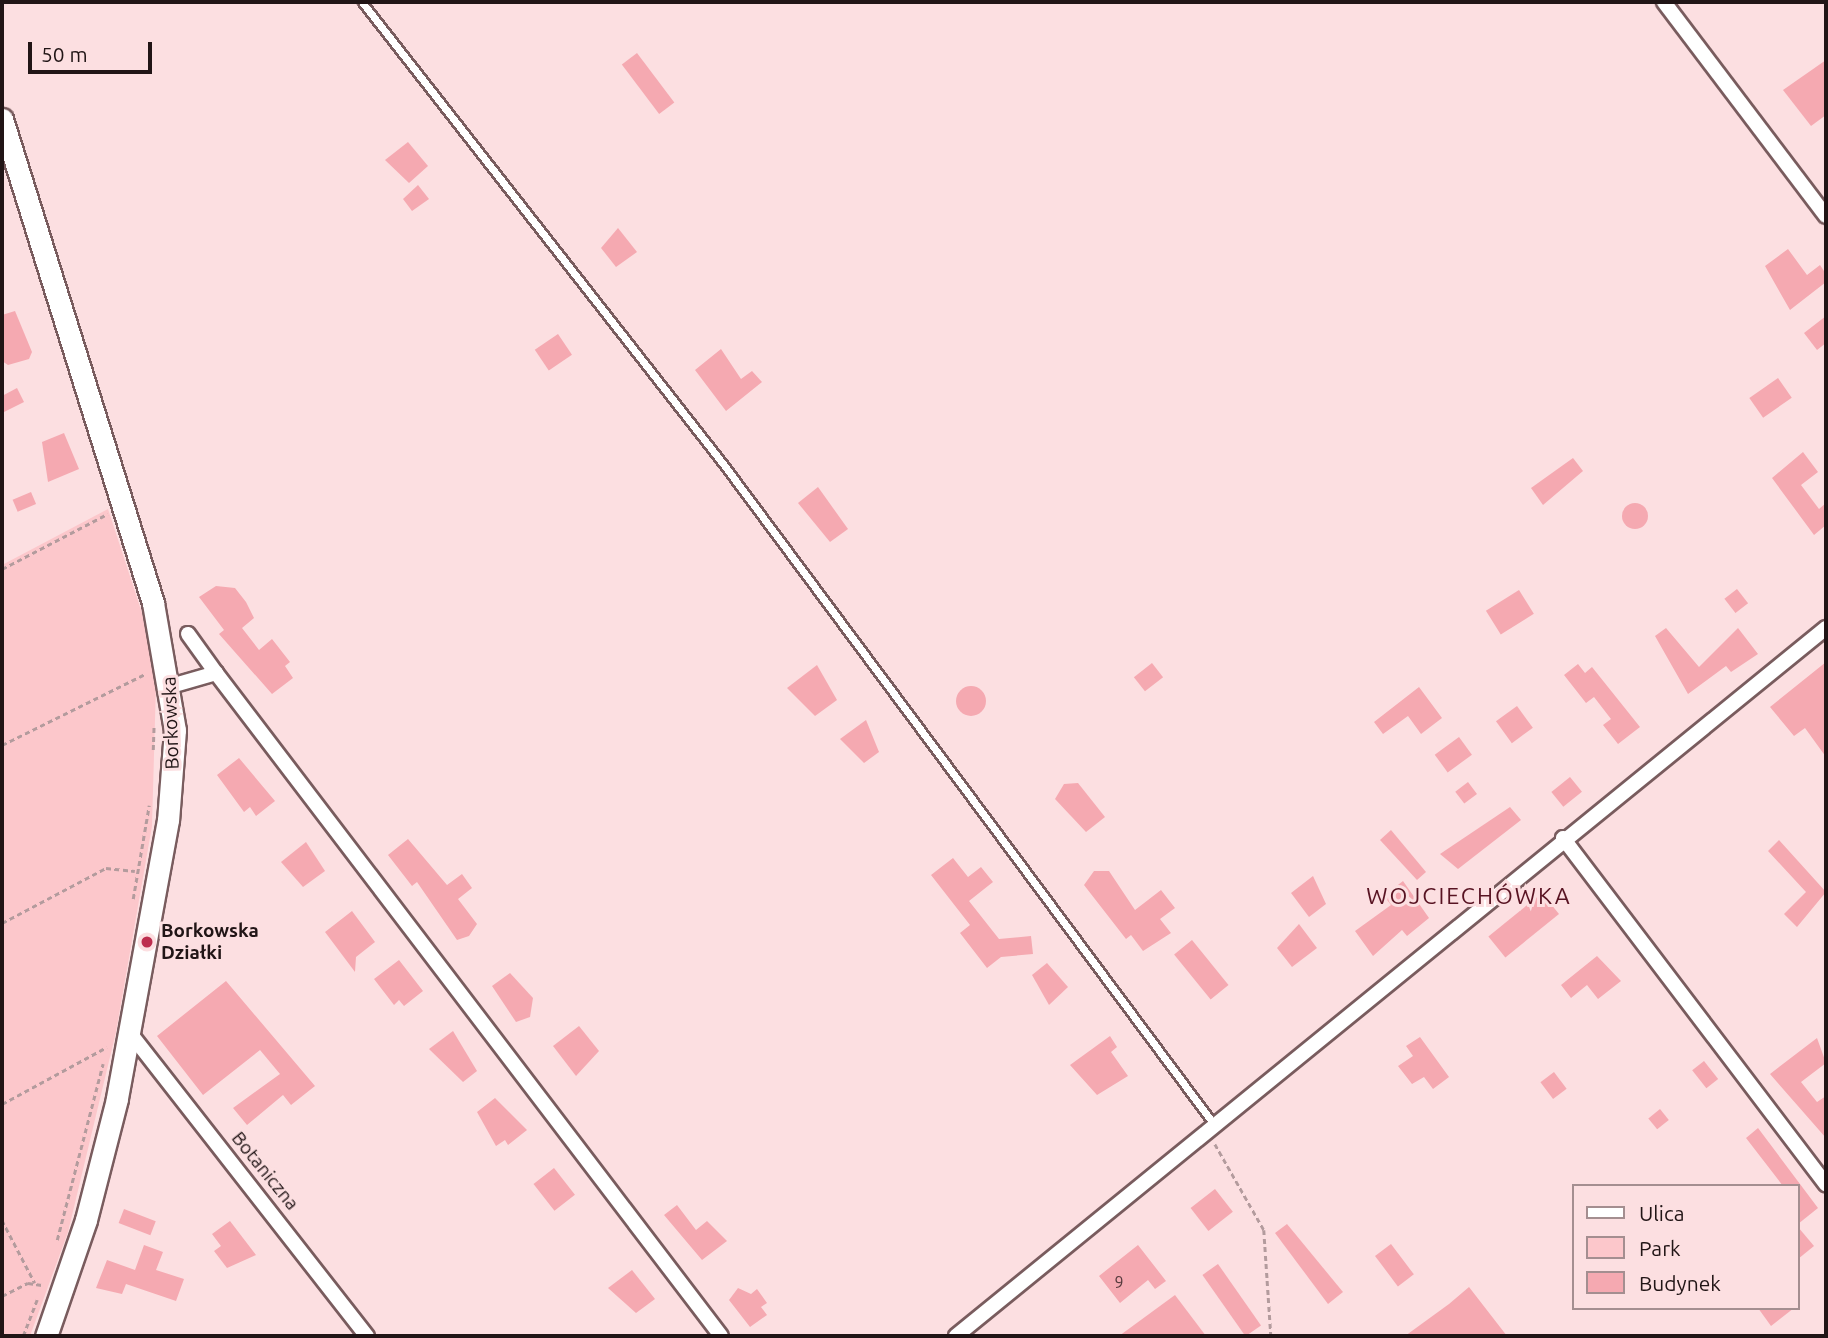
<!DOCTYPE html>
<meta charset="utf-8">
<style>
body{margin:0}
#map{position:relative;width:1828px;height:1338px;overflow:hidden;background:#fcdfe1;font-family:Ubuntu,sans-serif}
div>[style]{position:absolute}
.green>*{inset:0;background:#fcc7cb}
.building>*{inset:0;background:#f5a9b1;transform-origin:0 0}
.round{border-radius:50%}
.path>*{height:2.5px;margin-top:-1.25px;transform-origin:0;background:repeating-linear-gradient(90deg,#b39b9d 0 5px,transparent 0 8.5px)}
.roads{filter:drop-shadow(2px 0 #795c5e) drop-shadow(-2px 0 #795c5e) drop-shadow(0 2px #795c5e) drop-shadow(0 -2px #795c5e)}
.lane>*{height:7px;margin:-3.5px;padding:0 3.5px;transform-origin:3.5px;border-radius:3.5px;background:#fff}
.street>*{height:14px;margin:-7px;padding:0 7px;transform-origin:7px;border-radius:7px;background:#fff}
.secondary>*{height:21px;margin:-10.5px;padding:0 10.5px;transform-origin:10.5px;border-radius:10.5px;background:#fff}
.dots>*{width:19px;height:19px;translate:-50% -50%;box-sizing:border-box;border:4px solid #fcdfe1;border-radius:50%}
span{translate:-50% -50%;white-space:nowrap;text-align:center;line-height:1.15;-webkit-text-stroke:6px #fcdfe1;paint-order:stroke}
.number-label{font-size:16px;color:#563a3d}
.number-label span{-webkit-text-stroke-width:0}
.street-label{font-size:19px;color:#211516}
.poi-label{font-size:19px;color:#211516;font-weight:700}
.left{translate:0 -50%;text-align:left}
.quarter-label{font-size:23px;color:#581322;letter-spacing:2px}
.frame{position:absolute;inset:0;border:4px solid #211516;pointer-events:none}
.legend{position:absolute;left:1572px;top:1184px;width:228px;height:126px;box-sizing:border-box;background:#fcdfe1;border:2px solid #a48e90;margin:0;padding:9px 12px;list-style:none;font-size:21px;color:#211516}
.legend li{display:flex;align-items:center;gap:14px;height:35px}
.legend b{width:35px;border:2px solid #a48e90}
.scale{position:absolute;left:28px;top:42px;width:124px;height:32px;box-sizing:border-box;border:4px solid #211516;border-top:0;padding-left:9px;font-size:21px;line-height:24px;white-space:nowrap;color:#211516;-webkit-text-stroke:5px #fcdfe1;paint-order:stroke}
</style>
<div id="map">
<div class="green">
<div style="clip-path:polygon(108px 509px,142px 613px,156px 684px,152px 826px,116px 1032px,68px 1232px,30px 1336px,2px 1336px,2px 565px)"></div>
</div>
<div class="building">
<div style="left:637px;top:53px;width:62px;height:19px;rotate:53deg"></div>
<div style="clip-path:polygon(1826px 60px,1826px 115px,1811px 126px,1783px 90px)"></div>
<div style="clip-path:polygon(408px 142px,428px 166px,409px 183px,385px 160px)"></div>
<div style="clip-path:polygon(418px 185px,429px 199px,412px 211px,403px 199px)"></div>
<div style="clip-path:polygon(618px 228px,637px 252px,616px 267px,601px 248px)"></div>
<div style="clip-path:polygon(1788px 249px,1807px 275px,1820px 265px,1826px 274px,1826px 282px,1790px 310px,1765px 266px)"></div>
<div style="clip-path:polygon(15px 311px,32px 352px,29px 359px,8px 365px,2px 361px,2px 315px)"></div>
<div style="clip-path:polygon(1826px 316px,1826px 343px,1817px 350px,1804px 333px)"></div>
<div style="left:558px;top:334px;width:25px;height:28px;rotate:56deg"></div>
<div style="clip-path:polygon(721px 349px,741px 379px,752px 371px,762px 382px,726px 411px,695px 370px)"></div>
<div style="left:1778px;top:378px;width:24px;height:35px;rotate:55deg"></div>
<div style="clip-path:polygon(17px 388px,24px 402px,2px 413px,2px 396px)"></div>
<div style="clip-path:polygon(64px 433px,79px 469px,48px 482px,42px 442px)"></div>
<div style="clip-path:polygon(1803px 452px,1818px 472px,1801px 485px,1819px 509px,1826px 503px,1826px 525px,1814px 535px,1772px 478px)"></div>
<div style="clip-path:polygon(1573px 458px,1583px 471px,1543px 505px,1531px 488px)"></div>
<div style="clip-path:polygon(818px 487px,848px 529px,830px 542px,798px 503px)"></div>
<div style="left:31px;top:492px;width:13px;height:20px;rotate:67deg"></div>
<div class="round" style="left:1622px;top:503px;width:26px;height:26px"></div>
<div style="clip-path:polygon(216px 586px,235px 588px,246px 602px,254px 618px,242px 628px,259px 650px,272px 639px,290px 662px,285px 666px,293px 678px,272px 694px,219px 634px,224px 630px,199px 597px)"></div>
<div style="left:1737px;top:589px;width:18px;height:16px;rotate:52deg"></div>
<div style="left:1519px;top:590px;width:28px;height:39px;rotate:58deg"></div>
<div style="clip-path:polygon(1666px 628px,1699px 667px,1738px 628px,1758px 654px,1731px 672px,1726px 666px,1688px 694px,1655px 636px)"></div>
<div style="clip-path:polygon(1826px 662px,1826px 757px,1805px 728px,1794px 736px,1770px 707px)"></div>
<div style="left:1152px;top:663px;width:18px;height:23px;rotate:52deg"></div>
<div style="clip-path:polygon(1578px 664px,1585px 673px,1592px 667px,1640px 727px,1618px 744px,1603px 725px,1611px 719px,1594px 697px,1586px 703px,1564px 675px)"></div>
<div style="clip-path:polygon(817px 665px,837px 700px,815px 716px,787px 688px)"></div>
<div class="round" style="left:956px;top:686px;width:30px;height:30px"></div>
<div style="clip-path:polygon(1419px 687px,1442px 718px,1421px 734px,1408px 716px,1383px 734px,1374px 722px)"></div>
<div style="left:1517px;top:706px;width:27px;height:26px;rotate:54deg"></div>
<div style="clip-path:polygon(866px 720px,879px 752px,864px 763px,840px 739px)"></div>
<div style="left:1459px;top:737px;width:22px;height:30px;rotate:54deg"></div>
<div style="clip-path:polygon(239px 758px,275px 801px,256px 816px,250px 807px,244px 812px,217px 775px)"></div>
<div style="left:1570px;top:777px;width:19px;height:24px;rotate:51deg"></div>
<div style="left:1468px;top:782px;width:15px;height:16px;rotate:53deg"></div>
<div style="clip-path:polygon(1078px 783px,1105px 817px,1086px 832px,1055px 799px,1064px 784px)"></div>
<div style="clip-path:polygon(1510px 807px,1521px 820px,1458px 869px,1440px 854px)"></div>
<div style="clip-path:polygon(1391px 830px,1426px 872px,1417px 880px,1380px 840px)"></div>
<div style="clip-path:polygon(408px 839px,447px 885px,462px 874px,472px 888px,458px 899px,477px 924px,469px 936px,457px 940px,417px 882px,412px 886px,388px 855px)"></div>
<div style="clip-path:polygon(1779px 840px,1826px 892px,1797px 927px,1784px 914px,1806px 892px,1768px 851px)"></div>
<div style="clip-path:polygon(306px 842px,325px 871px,303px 887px,281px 862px)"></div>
<div style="clip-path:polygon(953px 858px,968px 877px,981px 867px,993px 882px,969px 901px,999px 939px,1031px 936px,1033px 954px,1001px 957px,987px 968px,960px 933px,970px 925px,931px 875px)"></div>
<div style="clip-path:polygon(1094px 871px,1109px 871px,1135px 910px,1161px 890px,1175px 908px,1160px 919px,1171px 933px,1143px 951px,1131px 935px,1126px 939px,1084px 885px)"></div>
<div style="clip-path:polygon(1313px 876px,1326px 904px,1309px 917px,1291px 893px)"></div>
<div style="clip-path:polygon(1403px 881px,1429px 918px,1407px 936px,1402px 930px,1373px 956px,1355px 931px,1391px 905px,1384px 896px)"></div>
<div style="left:1542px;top:893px;width:27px;height:69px;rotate:51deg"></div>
<div style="clip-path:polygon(352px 911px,375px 942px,356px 957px,355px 972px,325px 932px)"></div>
<div style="clip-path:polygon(1299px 924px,1317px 948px,1292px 967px,1277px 948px)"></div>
<div style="left:1192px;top:940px;width:58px;height:23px;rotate:51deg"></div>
<div style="clip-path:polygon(1597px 956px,1621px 981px,1598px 999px,1587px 985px,1571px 998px,1561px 985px)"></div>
<div style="clip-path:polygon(399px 960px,423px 991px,404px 1006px,399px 1000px,394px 1005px,374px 979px)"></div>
<div style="clip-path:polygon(1047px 963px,1068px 987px,1049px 1005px,1032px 975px)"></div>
<div style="clip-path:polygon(510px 973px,533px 998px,530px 1017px,516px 1022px,492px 986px)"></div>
<div style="clip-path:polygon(226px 981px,315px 1086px,291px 1105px,283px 1095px,247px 1125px,233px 1108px,280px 1074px,260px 1050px,203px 1095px,157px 1036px)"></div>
<div style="clip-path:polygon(579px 1026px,599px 1051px,576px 1076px,553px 1046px)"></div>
<div style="clip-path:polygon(453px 1031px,477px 1071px,463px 1082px,429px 1049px)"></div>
<div style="clip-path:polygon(1110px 1036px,1117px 1047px,1111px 1052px,1128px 1076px,1097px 1095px,1070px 1065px)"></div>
<div style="clip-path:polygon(1420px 1037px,1449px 1077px,1433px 1089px,1424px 1077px,1412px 1084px,1398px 1066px,1413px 1056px,1406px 1046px)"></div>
<div style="clip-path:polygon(1817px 1038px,1826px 1063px,1801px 1082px,1817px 1102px,1826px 1096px,1826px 1138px,1770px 1074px)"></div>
<div style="left:1704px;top:1061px;width:23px;height:15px;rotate:52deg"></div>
<div style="left:1554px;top:1072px;width:21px;height:17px;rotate:53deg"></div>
<div style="clip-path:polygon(495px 1098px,527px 1130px,508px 1145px,505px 1140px,496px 1146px,477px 1112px)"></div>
<div style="left:1660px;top:1109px;width:14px;height:15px;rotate:51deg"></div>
<div style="clip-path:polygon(1758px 1128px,1818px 1208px,1798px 1224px,1798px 1186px,1783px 1186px,1746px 1138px)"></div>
<div style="left:554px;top:1168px;width:34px;height:26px;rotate:52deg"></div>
<div style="left:1215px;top:1189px;width:29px;height:31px;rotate:52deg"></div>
<div style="clip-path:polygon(677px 1205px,696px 1230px,707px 1221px,727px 1241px,702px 1260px,664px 1215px)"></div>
<div style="left:124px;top:1209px;width:34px;height:15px;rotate:21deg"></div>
<div style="clip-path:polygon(230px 1221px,256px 1255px,227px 1268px,214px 1251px,221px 1246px,212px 1234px)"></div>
<div style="clip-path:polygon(1287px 1224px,1343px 1292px,1328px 1304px,1275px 1233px)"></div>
<div style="clip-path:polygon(1798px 1227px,1814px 1246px,1798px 1259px)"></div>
<div style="left:1391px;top:1244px;width:38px;height:20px;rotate:53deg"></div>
<div style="clip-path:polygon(144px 1245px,163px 1252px,156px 1270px,184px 1279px,176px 1301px,126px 1284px,122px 1294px,96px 1288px,107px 1260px,135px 1270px)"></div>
<div style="clip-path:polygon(1138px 1245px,1166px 1281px,1155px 1289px,1148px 1280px,1120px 1303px,1099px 1276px)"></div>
<div style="left:1218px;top:1264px;width:75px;height:19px;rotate:55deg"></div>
<div style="clip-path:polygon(632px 1270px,655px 1299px,636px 1313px,608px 1288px)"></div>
<div style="clip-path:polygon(1469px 1287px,1507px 1336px,1405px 1336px,1449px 1304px)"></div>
<div style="clip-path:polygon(738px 1288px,751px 1294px,757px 1289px,767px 1303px,761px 1307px,767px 1315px,750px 1327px,729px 1300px)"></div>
<div style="clip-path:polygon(1175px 1295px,1206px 1336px,1119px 1336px)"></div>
<div style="clip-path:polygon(1758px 1308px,1794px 1308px,1771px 1326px)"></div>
</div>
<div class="path">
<div style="left:2px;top:569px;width:119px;rotate:-27.6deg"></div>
<div style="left:2px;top:745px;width:160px;rotate:-26.4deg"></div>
<div style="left:153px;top:750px;width:25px;rotate:-88deg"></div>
<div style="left:133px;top:899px;width:95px;rotate:-80.3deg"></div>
<div style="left:2px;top:923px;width:118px;rotate:-27.9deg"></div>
<div style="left:106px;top:868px;width:29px;rotate:6deg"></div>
<div style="left:2px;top:1104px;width:119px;rotate:-28.5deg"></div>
<div style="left:1215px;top:1144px;width:99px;rotate:60.3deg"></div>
<div style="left:1264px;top:1230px;width:106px;rotate:86.2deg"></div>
<div style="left:2px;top:1220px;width:71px;rotate:62.4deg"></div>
<div style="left:57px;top:1240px;width:182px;rotate:-75.4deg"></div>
<div style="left:2px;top:1296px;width:29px;rotate:-27deg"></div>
<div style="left:28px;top:1283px;width:14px;rotate:8deg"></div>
<div style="left:23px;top:1336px;width:39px;rotate:-69deg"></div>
</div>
<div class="roads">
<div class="lane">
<div style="left:362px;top:2px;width:588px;rotate:51.98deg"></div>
<div style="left:724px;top:465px;width:823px;rotate:53.39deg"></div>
</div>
<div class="street">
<div style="left:1664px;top:2px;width:268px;rotate:52.9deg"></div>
<div style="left:188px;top:634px;width:48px;rotate:54.3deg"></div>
<div style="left:171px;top:686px;width:47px;rotate:-16.1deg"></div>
<div style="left:216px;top:673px;width:833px;rotate:52.7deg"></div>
<div style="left:1563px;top:838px;width:435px;rotate:52.8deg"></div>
<div style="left:130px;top:1033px;width:385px;rotate:52deg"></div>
<div style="left:956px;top:1336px;width:1122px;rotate:-39.14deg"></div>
</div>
<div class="secondary">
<div style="left:2px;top:119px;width:507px;rotate:72.67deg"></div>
<div style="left:153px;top:603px;width:129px;rotate:80.2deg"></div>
<div style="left:175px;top:730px;width:90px;rotate:94.4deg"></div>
<div style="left:168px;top:820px;width:284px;rotate:100.4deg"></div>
<div style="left:117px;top:1099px;width:125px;rotate:104.4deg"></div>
<div style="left:86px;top:1220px;width:123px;rotate:109deg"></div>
</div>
</div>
<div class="dots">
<div style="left:147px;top:942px;background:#bd2d4e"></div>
</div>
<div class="number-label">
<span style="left:1119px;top:1282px">9</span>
</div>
<div class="street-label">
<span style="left:171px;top:723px;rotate:-92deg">Borkowska</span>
<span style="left:265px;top:1171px;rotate:51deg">Botaniczna</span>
</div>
<div class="poi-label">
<span class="left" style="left:161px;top:942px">Borkowska<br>Działki</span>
</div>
<div class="quarter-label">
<span style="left:1469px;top:896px">WOJCIECHÓWKA</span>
</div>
<div class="frame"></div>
<ul class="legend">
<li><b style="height:9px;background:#fff"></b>Ulica</li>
<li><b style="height:19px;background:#fcc7cb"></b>Park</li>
<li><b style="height:19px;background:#f5a9b1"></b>Budynek</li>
</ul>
<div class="scale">50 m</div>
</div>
